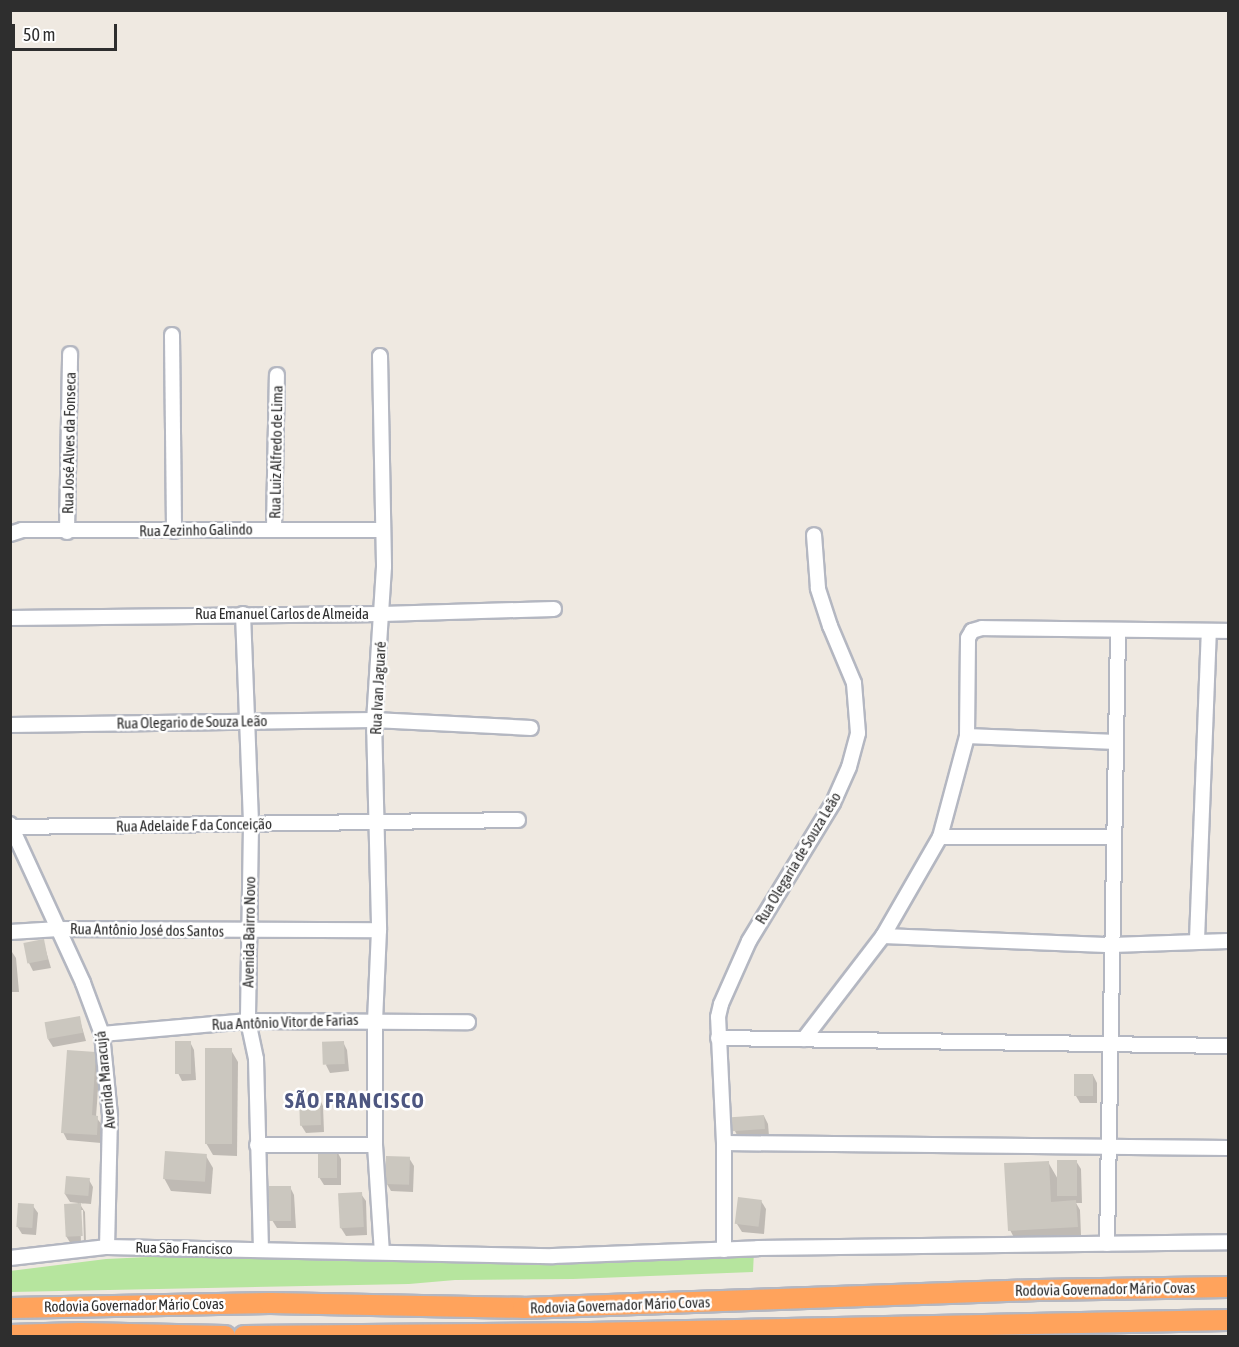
<!DOCTYPE html>
<meta charset="utf-8">
<style>
body{margin:0}
#map{position:relative;width:1239px;height:1347px;overflow:hidden;background:#efe9e1;font-family:"Asap Condensed",sans-serif}
div>[style]{position:absolute}
.green>*{inset:0;background:#b6e59e}
.shadow>*{inset:0;background:#0003}
.building>*{inset:0;background:#cbc7bf;transform-origin:0 0}
.roads{filter:drop-shadow(2px 0 #b4b7c1) drop-shadow(-2px 0 #b4b7c1) drop-shadow(0 2px #b4b7c1) drop-shadow(0 -2px #b4b7c1)}
.minor>*{height:14px;margin:-7px;padding:0 7px;transform-origin:7px;border-radius:7px;background:#fff}
.highway>*{height:20px;margin:-10px;padding:0 10px;transform-origin:10px;border-radius:10px;background:#ffa35c}
span{translate:-50% -50%;white-space:nowrap;text-align:center;line-height:1.15;-webkit-text-stroke:5px #fff;paint-order:stroke}
.street-label{font-size:15px;color:#2e2e2e}
.district-label{font-size:21px;color:#4d5680;font-weight:700;letter-spacing:1.5px}
.frame{position:absolute;inset:0;border:12px solid #2e2e2e;pointer-events:none}
.scale{position:absolute;left:12px;top:24px;width:105px;height:27px;box-sizing:border-box;border:3px solid #2e2e2e;border-top:0;padding-left:8px;font-size:18px;line-height:21px;white-space:nowrap;color:#2e2e2e;-webkit-text-stroke:4px #fff;paint-order:stroke}
</style>
<div id="map">
<div class="green">
<div style="clip-path:polygon(754px 1251px,753px 1272px,573px 1279px,455px 1280px,409px 1284px,11px 1292px,10px 1271px,106px 1259px,253px 1252px)"></div>
</div>
<div class="shadow">
<div style="clip-path:polygon(43px 941px,51px 968px,33px 971px,29px 963px)"></div>
<div style="clip-path:polygon(10px 949px,16px 958px,19px 992px,10px 992px)"></div>
<div style="clip-path:polygon(79px 1017px,86px 1041px,53px 1047px,48px 1039px)"></div>
<div style="clip-path:polygon(190px 1042px,194px 1050px,196px 1080px,182px 1081px,178px 1073px)"></div>
<div style="clip-path:polygon(343px 1042px,347px 1050px,349px 1071px,330px 1073px,326px 1065px)"></div>
<div style="clip-path:polygon(231px 1050px,238px 1062px,237px 1156px,213px 1155px,206px 1143px)"></div>
<div style="clip-path:polygon(95px 1053px,100px 1061px,96px 1117px,102px 1125px,101px 1143px,67px 1140px,63px 1132px)"></div>
<div style="clip-path:polygon(1093px 1075px,1097px 1083px,1097px 1103px,1080px 1103px,1076px 1096px)"></div>
<div style="clip-path:polygon(319px 1098px,323px 1106px,324px 1132px,306px 1133px,301px 1125px)"></div>
<div style="clip-path:polygon(764px 1116px,768px 1124px,769px 1136px,738px 1137px,734px 1129px)"></div>
<div style="clip-path:polygon(337px 1151px,341px 1159px,341px 1185px,324px 1185px,319px 1177px)"></div>
<div style="clip-path:polygon(206px 1156px,213px 1168px,211px 1194px,171px 1191px,164px 1178px)"></div>
<div style="clip-path:polygon(409px 1158px,414px 1166px,413px 1192px,391px 1191px,387px 1184px)"></div>
<div style="clip-path:polygon(1076px 1161px,1081px 1169px,1082px 1203px,1076px 1203px,1080px 1210px,1081px 1235px,1061px 1235px,1062px 1244px,1019px 1247px,1010px 1230px,1048px 1162px,1059px 1181px)"></div>
<div style="clip-path:polygon(evenodd,89px 1180px,93px 1187px,91px 1204px,79px 1203px,85px 1212px,86px 1243px,71px 1244px,66px 1236px,78px 1203px,70px 1202px,65px 1194px,89px 1180px,80px 1210px,83px 1210px,84px 1243px,81px 1243px,80px 1210px)"></div>
<div style="clip-path:polygon(290px 1187px,294px 1195px,296px 1228px,277px 1228px,272px 1220px)"></div>
<div style="clip-path:polygon(361px 1194px,366px 1201px,367px 1235px,346px 1236px,341px 1228px,340px 1195px)"></div>
<div style="clip-path:polygon(761px 1201px,766px 1209px,764px 1234px,742px 1232px,737px 1224px)"></div>
<div style="clip-path:polygon(33px 1206px,38px 1213px,36px 1235px,22px 1234px,17px 1226px)"></div>
</div>
<div class="building">
<div style="left:44px;top:939px;width:21px;height:21px;rotate:79deg"></div>
<div style="left:80px;top:1016px;width:17px;height:36px;rotate:80deg"></div>
<div style="left:175px;top:1041px;width:16px;height:33px"></div>
<div style="left:344px;top:1041px;width:23px;height:22px;rotate:88deg"></div>
<div style="left:205px;top:1048px;width:27px;height:96px"></div>
<div style="clip-path:polygon(67px 1050px,96px 1052px,92px 1115px,98px 1116px,97px 1135px,61px 1133px)"></div>
<div style="left:1074px;top:1074px;width:19px;height:22px"></div>
<div style="left:320px;top:1096px;width:29px;height:21px;rotate:88deg"></div>
<div style="left:764px;top:1115px;width:14px;height:33px;rotate:86deg"></div>
<div style="left:318px;top:1150px;width:19px;height:28px"></div>
<div style="left:165px;top:1151px;width:42px;height:28px;rotate:4deg"></div>
<div style="left:386px;top:1156px;width:24px;height:28px;rotate:2deg"></div>
<div style="left:1057px;top:1160px;width:20px;height:36px"></div>
<div style="clip-path:polygon(1049px 1161px,1051px 1202px,1076px 1200px,1078px 1227px,1008px 1231px,1004px 1163px)"></div>
<div style="left:66px;top:1176px;width:24px;height:18px;rotate:5deg"></div>
<div style="left:269px;top:1186px;width:22px;height:35px"></div>
<div style="left:362px;top:1192px;width:35px;height:24px;rotate:87deg"></div>
<div style="left:738px;top:1197px;width:24px;height:27px;rotate:7deg"></div>
<div style="left:18px;top:1203px;width:16px;height:24px;rotate:4deg"></div>
<div style="left:81px;top:1203px;width:33px;height:17px;rotate:87deg"></div>
</div>
<div class="roads">
<div class="minor">
<div style="left:172px;top:335px;width:196px;rotate:89.4deg"></div>
<div style="left:380px;top:356px;width:211px;rotate:88.9deg"></div>
<div style="left:384px;top:567px;width:153px;rotate:93.7deg"></div>
<div style="left:374px;top:720px;width:210px;rotate:88.6deg"></div>
<div style="left:379px;top:930px;width:90px;rotate:92.5deg"></div>
<div style="left:375px;top:1020px;width:125px;rotate:90deg"></div>
<div style="left:375px;top:1145px;width:107px;rotate:86.3deg"></div>
<div style="left:274px;top:528px;width:153px;rotate:-88.9deg"></div>
<div style="left:67px;top:532px;width:178px;rotate:-89deg"></div>
<div style="left:10px;top:534px;width:13px;rotate:-18deg"></div>
<div style="left:22px;top:530px;width:361px"></div>
<div style="left:243px;top:614px;width:211px;rotate:87.8deg"></div>
<div style="left:251px;top:825px;width:196px;rotate:90.9deg"></div>
<div style="left:248px;top:1021px;width:39px;rotate:78deg"></div>
<div style="left:256px;top:1059px;width:190px;rotate:88.5deg"></div>
<div style="left:10px;top:618px;width:372px;rotate:-0.6deg"></div>
<div style="left:382px;top:614px;width:172px;rotate:-1.7deg"></div>
<div style="left:10px;top:725px;width:364px;rotate:-0.8deg"></div>
<div style="left:374px;top:720px;width:157px;rotate:2.9deg"></div>
<div style="left:967px;top:736px;width:149px;rotate:2.3deg"></div>
<div style="left:10px;top:824px;width:175px;rotate:65.3deg"></div>
<div style="left:83px;top:983px;width:54px;rotate:69.6deg"></div>
<div style="left:102px;top:1034px;width:82px;rotate:84.4deg"></div>
<div style="left:110px;top:1116px;width:131px;rotate:91.3deg"></div>
<div style="left:13px;top:827px;width:505px;rotate:-0.79deg"></div>
<div style="left:940px;top:837px;width:174px"></div>
<div style="left:10px;top:932px;width:49px;rotate:-3.5deg"></div>
<div style="left:59px;top:929px;width:320px;rotate:0.2deg"></div>
<div style="left:883px;top:936px;width:229px;rotate:2.3deg"></div>
<div style="left:1112px;top:945px;width:116px;rotate:-2deg"></div>
<div style="left:1197px;top:940px;width:309px;rotate:-87.8deg"></div>
<div style="left:102px;top:1034px;width:147px;rotate:-5.1deg"></div>
<div style="left:248px;top:1021px;width:220px;rotate:0.3deg"></div>
<div style="left:718px;top:1038px;width:510px;rotate:0.9deg"></div>
<div style="left:804px;top:1039px;width:130px;rotate:-52.5deg"></div>
<div style="left:883px;top:936px;width:114px;rotate:-60.1deg"></div>
<div style="left:940px;top:837px;width:105px;rotate:-75deg"></div>
<div style="left:967px;top:736px;width:98px;rotate:-89.4deg"></div>
<div style="left:968px;top:638px;width:8px;rotate:-60deg"></div>
<div style="left:972px;top:631px;width:10px;rotate:-17deg"></div>
<div style="left:982px;top:628px;width:246px;rotate:0.7deg"></div>
<div style="left:724px;top:1143px;width:504px;rotate:0.57deg"></div>
<div style="left:257px;top:1145px;width:118px"></div>
<div style="left:1107px;top:1244px;width:613px;rotate:-88.97deg"></div>
<div style="left:724px;top:1250px;width:107px;rotate:-90deg"></div>
<div style="left:724px;top:1143px;width:126px;rotate:-92.7deg"></div>
<div style="left:718px;top:1017px;width:13px;rotate:-77deg"></div>
<div style="left:721px;top:1004px;width:69px;rotate:-66deg"></div>
<div style="left:749px;top:941px;width:162px;rotate:-58.7deg"></div>
<div style="left:833px;top:803px;width:39px;rotate:-66deg"></div>
<div style="left:849px;top:767px;width:35px;rotate:-75deg"></div>
<div style="left:858px;top:733px;width:50px;rotate:-94.6deg"></div>
<div style="left:854px;top:683px;width:62px;rotate:-112.8deg"></div>
<div style="left:830px;top:626px;width:40px;rotate:-108deg"></div>
<div style="left:818px;top:588px;width:53px;rotate:-94.3deg"></div>
<div style="left:10px;top:1258px;width:98px;rotate:-6.5deg"></div>
<div style="left:107px;top:1247px;width:446px;rotate:1.2deg"></div>
<div style="left:553px;top:1256px;width:205px;rotate:-2.2deg"></div>
<div style="left:758px;top:1248px;width:470px;rotate:-0.7deg"></div>
</div>
<div class="highway">
<div style="left:10px;top:1308px;width:260px;rotate:-1.1deg"></div>
<div style="left:270px;top:1303px;width:253px;rotate:1.1deg"></div>
<div style="left:523px;top:1308px;width:515px;rotate:-2deg"></div>
<div style="left:1038px;top:1290px;width:190px;rotate:-0.9deg"></div>
<div style="left:10px;top:1335px;width:70px;rotate:-1.6deg"></div>
<div style="left:80px;top:1333px;width:145px;rotate:1.2deg"></div>
<div style="left:244px;top:1336px;width:345px;rotate:-0.5deg"></div>
<div style="left:589px;top:1333px;width:639px;rotate:-1.17deg"></div>
</div>
</div>
<div class="street-label">
<span style="left:69px;top:443px;rotate:-89deg">Rua José Alves da Fonseca</span>
<span style="left:276px;top:452px;rotate:-89deg">Rua Luiz Alfredo de Lima</span>
<span style="left:196px;top:530px;rotate:-1deg">Rua Zezinho Galindo</span>
<span style="left:282px;top:614px">Rua Emanuel Carlos de Almeida</span>
<span style="left:378px;top:688px;rotate:-87deg">Rua Ivan Jaguaré</span>
<span style="left:192px;top:722px;rotate:-1deg">Rua Olegario de Souza Leão</span>
<span style="left:194px;top:825px;rotate:-1deg">Rua Adelaide F da Conceição</span>
<span style="left:798px;top:858px;rotate:-59deg">Rua Olegaria de Souza Leão</span>
<span style="left:147px;top:930px;rotate:1deg">Rua Antônio José dos Santos</span>
<span style="left:249px;top:932px;rotate:-89deg">Avenida Bairro Novo</span>
<span style="left:285px;top:1022px;rotate:-2deg">Rua Antônio Vitor de Farias</span>
<span style="left:105px;top:1080px;rotate:-96deg">Avenida Maracujá</span>
<span style="left:184px;top:1248px;rotate:1deg">Rua São Francisco</span>
<span style="left:1105px;top:1289px;rotate:-1deg">Rodovia Governador Mário Covas</span>
<span style="left:134px;top:1305px;rotate:-1deg">Rodovia Governador Mário Covas</span>
<span style="left:620px;top:1305px;rotate:-2deg">Rodovia Governador Mário Covas</span>
</div>
<div class="district-label">
<span style="left:355px;top:1100px">SÃO FRANCISCO</span>
</div>
<div class="frame"></div>
<div class="scale">50 m</div>
</div>
